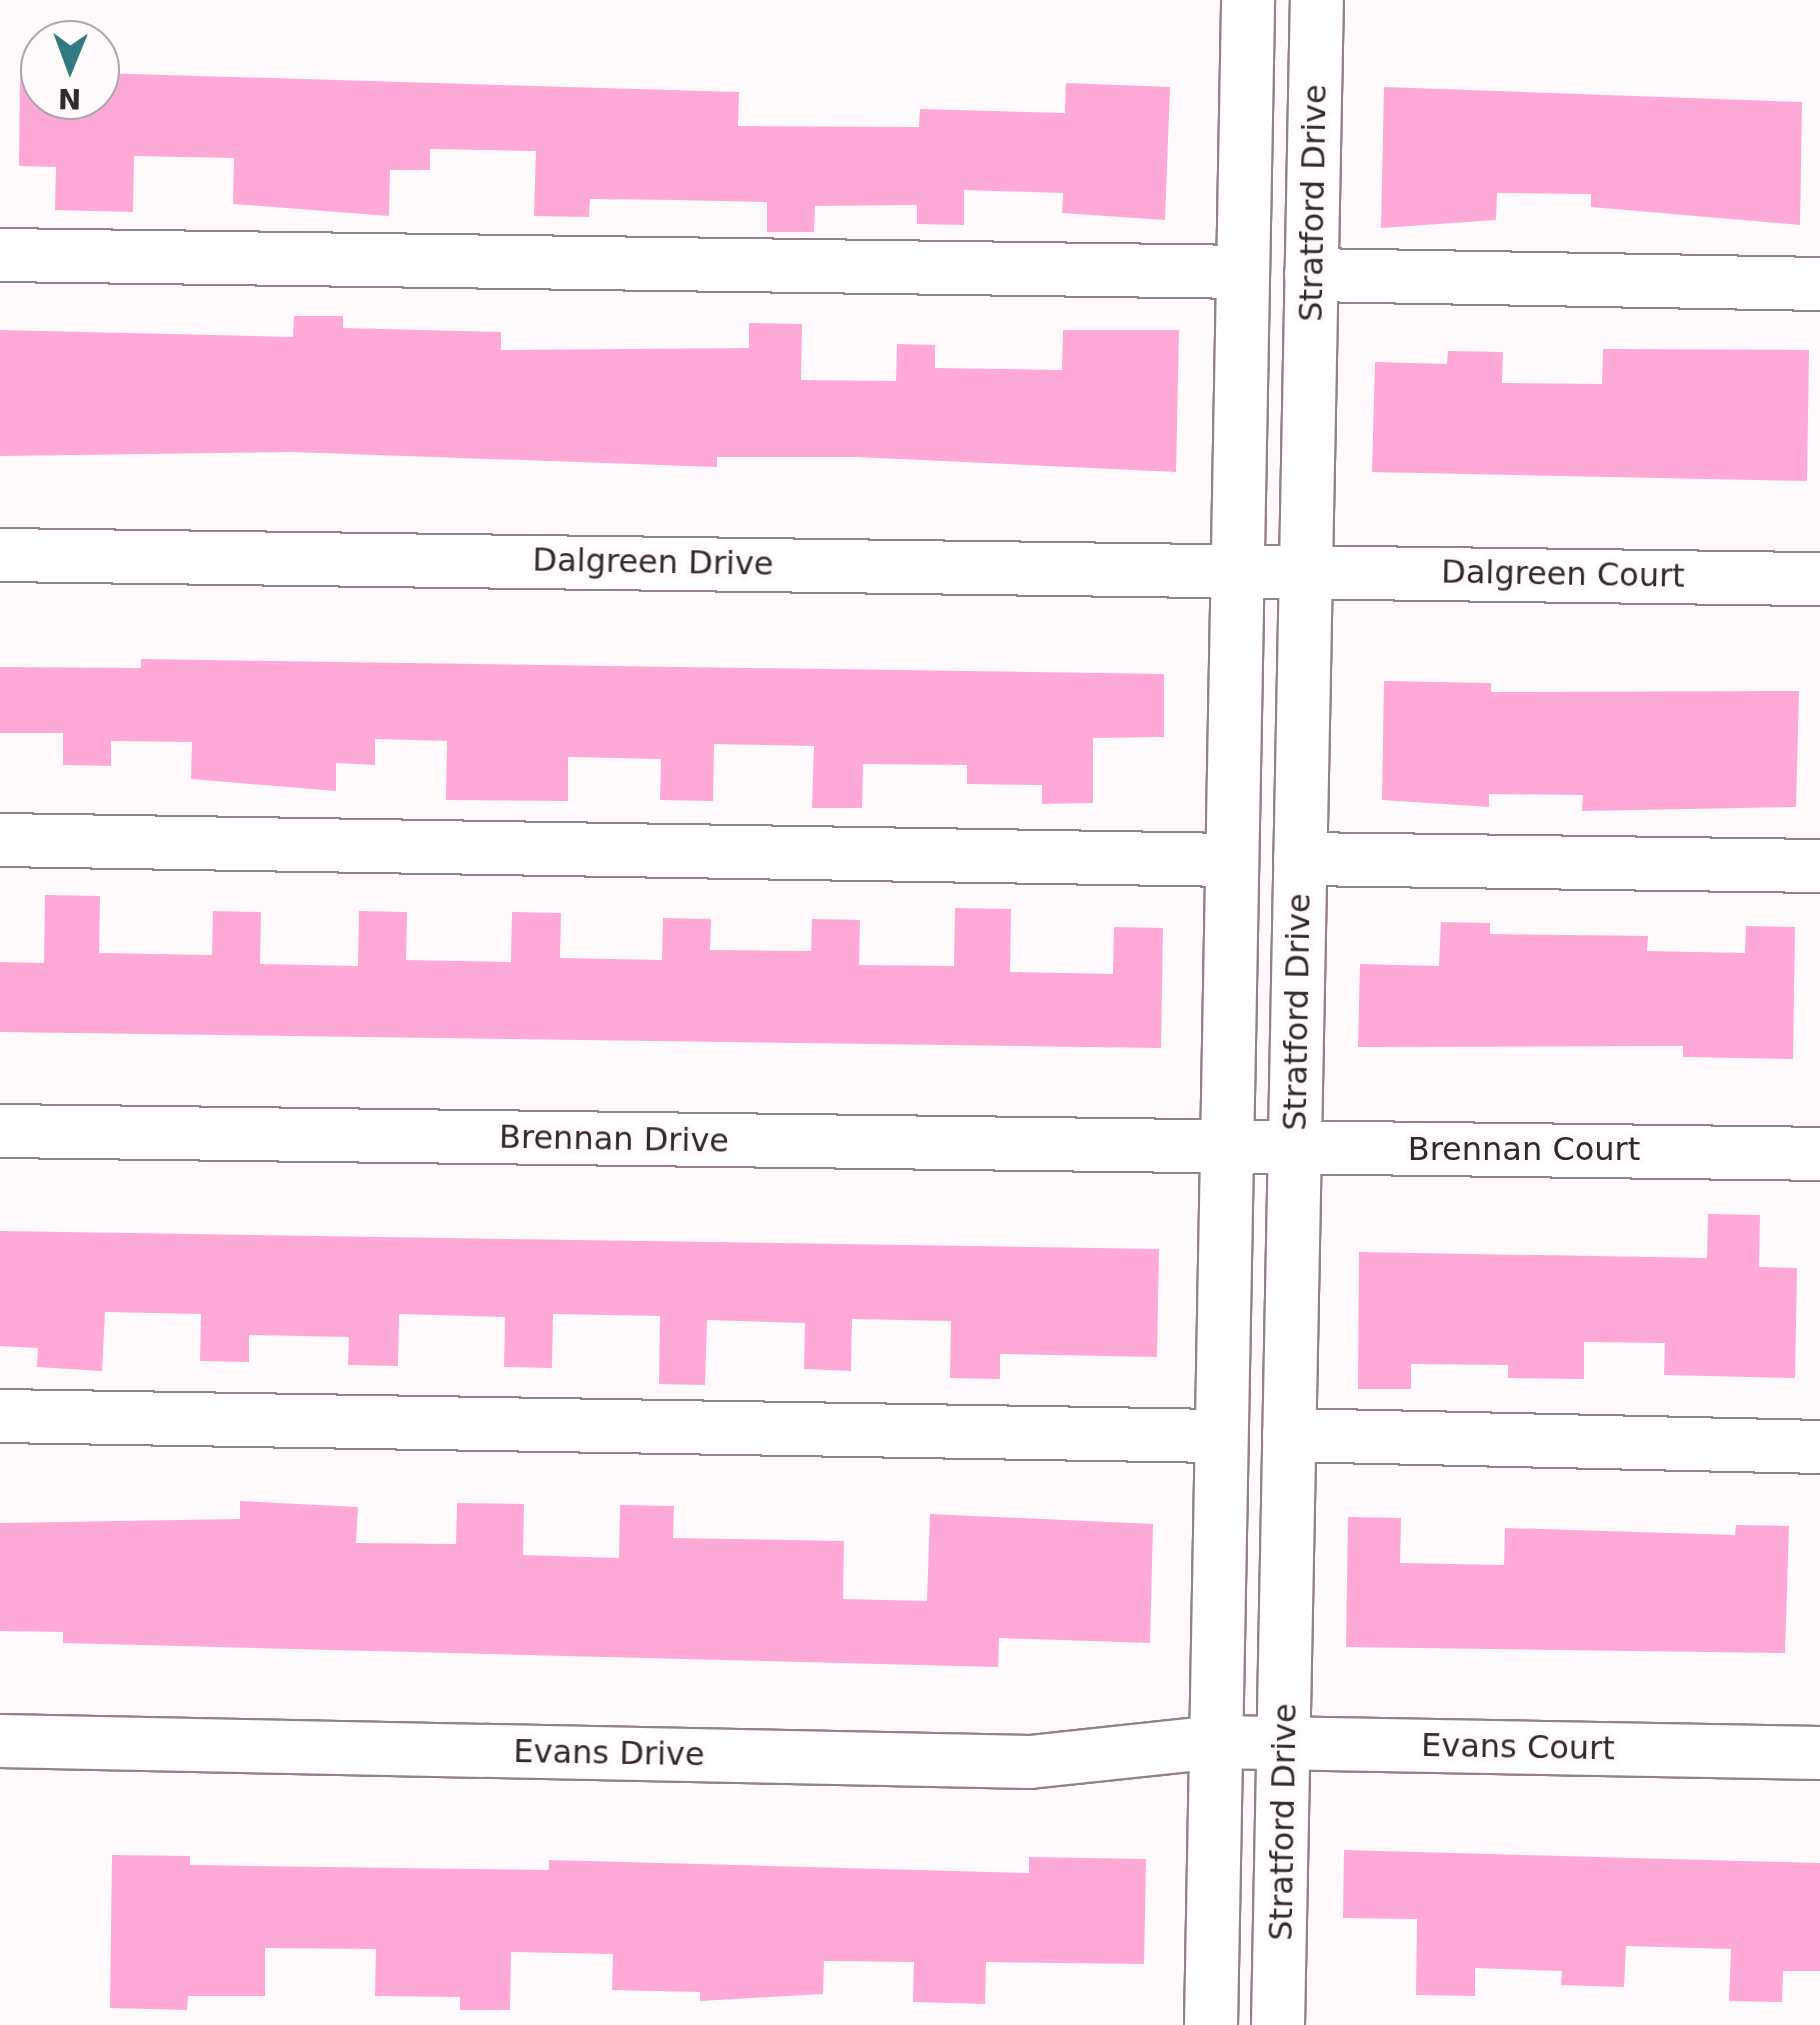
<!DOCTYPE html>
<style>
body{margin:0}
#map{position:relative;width:1820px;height:2025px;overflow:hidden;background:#fefafc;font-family:"DejaVu Sans",sans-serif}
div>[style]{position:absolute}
.building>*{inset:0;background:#ffa9d6}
.roads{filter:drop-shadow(2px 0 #93828a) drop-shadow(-2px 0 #93828a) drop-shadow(0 2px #93828a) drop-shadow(0 -2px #93828a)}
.minor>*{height:52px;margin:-26px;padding:0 26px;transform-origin:26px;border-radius:26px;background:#fff}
span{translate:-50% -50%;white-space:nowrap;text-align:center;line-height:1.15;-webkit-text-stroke:9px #fefafc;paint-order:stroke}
.street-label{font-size:32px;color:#30292d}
.north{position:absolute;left:20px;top:20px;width:100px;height:100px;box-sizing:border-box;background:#fefafc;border:2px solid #aca6a9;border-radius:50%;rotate:181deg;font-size:28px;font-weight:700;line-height:40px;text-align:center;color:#30292d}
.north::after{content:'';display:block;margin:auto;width:35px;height:45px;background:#317a7f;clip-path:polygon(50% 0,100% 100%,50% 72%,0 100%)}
</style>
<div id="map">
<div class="building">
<div style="clip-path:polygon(20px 72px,40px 72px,40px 100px,100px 100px,100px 73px,739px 92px,738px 126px,919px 127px,920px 109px,1065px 113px,1066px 83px,1170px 87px,1165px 220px,1062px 213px,1063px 193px,964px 190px,964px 225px,917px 224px,917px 205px,815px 206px,814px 232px,767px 232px,767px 202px,677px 200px,590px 199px,589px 217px,534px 216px,536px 151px,430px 149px,430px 170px,390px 170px,389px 216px,233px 204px,234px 158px,134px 156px,133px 212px,55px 210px,56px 167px,19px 166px)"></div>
<div style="clip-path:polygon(1384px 87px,1802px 102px,1800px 225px,1591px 207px,1591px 194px,1497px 193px,1496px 220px,1381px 228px)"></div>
<div style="clip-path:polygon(294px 316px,343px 316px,343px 328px,501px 332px,501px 350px,749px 348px,749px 323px,802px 324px,801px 380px,896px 381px,897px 344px,935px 345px,935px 368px,1062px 370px,1063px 330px,1179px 330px,1176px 472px,857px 457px,717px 457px,717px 467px,292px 452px,0 456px,0 330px,293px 337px)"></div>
<div style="clip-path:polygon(1603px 349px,1809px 350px,1807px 481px,1372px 472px,1375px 362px,1447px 364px,1448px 351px,1503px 352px,1502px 383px,1602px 384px)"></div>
<div style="clip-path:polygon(141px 659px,1164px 674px,1164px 737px,1093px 738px,1093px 803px,1042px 804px,1042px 785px,967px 784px,967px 765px,863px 764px,862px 808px,812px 808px,814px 746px,714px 744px,713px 801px,660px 800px,661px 759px,568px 757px,568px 801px,446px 800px,447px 741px,375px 739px,375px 765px,336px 763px,336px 791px,191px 779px,192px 742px,111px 741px,111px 766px,63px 765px,63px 733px,0 733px,0 667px,141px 668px)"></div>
<div style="clip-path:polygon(1384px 681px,1491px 683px,1491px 692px,1799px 691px,1796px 807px,1582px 811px,1583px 795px,1489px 794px,1489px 807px,1382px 800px)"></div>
<div style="clip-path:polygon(45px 895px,100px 896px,99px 953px,212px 955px,213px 911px,261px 912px,260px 964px,358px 966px,359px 911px,407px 912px,406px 960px,511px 962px,512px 912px,561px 913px,560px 958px,662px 960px,663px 918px,711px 919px,710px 950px,811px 951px,812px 919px,860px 920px,859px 965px,954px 966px,955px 908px,1011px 909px,1010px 972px,1113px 974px,1114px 927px,1163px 928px,1161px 1048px,0 1032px,0 962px,44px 963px)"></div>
<div style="clip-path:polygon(1441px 922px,1490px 923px,1490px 934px,1648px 936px,1647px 951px,1745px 953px,1746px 926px,1795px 927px,1793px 1059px,1683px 1057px,1683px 1046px,1358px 1047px,1360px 964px,1439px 966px)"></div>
<div style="clip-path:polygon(1708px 1214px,1760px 1215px,1759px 1267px,1797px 1268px,1795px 1378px,1664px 1375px,1665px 1343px,1584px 1342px,1584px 1379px,1508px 1378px,1508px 1365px,1411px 1364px,1411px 1389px,1358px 1389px,1359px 1252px,1707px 1258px)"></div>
<div style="clip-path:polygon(0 1231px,1159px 1249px,1157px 1357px,1000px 1354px,1000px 1379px,950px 1378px,951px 1321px,852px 1319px,851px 1371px,804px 1369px,805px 1323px,707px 1320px,705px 1385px,659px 1384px,660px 1316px,553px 1314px,552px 1368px,504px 1367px,505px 1317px,399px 1314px,398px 1366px,348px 1365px,349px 1337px,249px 1335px,249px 1362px,200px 1361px,201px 1314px,105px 1312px,102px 1371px,37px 1367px,38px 1348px,0 1346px)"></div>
<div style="clip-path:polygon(240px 1501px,358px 1507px,356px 1543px,456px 1544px,457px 1503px,524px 1504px,523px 1555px,619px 1558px,620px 1505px,674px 1506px,673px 1538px,844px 1541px,843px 1599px,927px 1601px,930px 1514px,1153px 1524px,1150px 1643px,999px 1638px,998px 1667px,63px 1643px,63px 1632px,0 1631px,0 1523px,240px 1519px)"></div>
<div style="clip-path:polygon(1348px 1517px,1401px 1518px,1400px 1563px,1504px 1565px,1505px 1528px,1735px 1535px,1736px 1525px,1789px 1526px,1785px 1653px,1346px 1647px)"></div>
<div style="clip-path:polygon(1344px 1850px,1820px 1863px,1820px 1971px,1783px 1971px,1782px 2002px,1729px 2001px,1731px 1949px,1626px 1946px,1624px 1987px,1561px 1985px,1562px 1971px,1475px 1968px,1475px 1996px,1416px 1995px,1417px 1919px,1343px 1918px)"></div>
<div style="clip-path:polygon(112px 1855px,190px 1856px,190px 1865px,549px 1870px,549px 1860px,1029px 1873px,1029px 1857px,1146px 1859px,1144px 1964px,986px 1962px,985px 2004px,913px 2002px,914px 1962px,824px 1961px,823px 1994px,700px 2001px,700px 1992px,612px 1990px,613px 1954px,511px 1952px,510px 2010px,460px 2010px,460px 1997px,375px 1996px,376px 1949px,265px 1948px,265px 1996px,188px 1996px,187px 2010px,110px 2008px)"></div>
</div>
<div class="roads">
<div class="minor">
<div style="left:0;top:255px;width:1243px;rotate:0.78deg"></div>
<div style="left:1311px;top:275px;width:509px;rotate:1.01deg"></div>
<div style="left:0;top:555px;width:1820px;rotate:0.76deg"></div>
<div style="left:0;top:840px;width:1232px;rotate:0.93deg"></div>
<div style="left:1300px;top:859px;width:520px;rotate:0.77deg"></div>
<div style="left:0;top:1131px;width:1820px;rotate:0.72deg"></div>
<div style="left:0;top:1416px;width:1220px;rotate:0.94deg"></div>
<div style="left:1289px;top:1435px;width:531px;rotate:1.29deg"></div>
<div style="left:0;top:1741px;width:1030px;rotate:1.17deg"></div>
<div style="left:1030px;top:1762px;width:187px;rotate:-6.1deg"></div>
<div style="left:1216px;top:1742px;width:604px;rotate:1.04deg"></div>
<div style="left:1211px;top:2025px;width:2025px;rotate:-88.95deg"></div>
<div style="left:1278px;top:2025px;width:2025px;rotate:-88.9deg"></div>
</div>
</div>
<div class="street-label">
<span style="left:1313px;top:203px;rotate:-89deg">Stratford Drive</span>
<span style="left:653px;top:562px;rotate:1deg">Dalgreen Drive</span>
<span style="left:1563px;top:574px;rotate:1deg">Dalgreen Court</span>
<span style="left:1297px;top:1012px;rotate:-89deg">Stratford Drive</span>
<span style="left:614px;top:1139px;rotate:1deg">Brennan Drive</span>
<span style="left:1524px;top:1149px">Brennan Court</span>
<span style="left:1518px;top:1747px;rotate:1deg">Evans Court</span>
<span style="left:609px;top:1753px;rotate:1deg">Evans Drive</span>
<span style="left:1283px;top:1822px;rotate:-89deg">Stratford Drive</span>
</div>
<div class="north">N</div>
</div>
